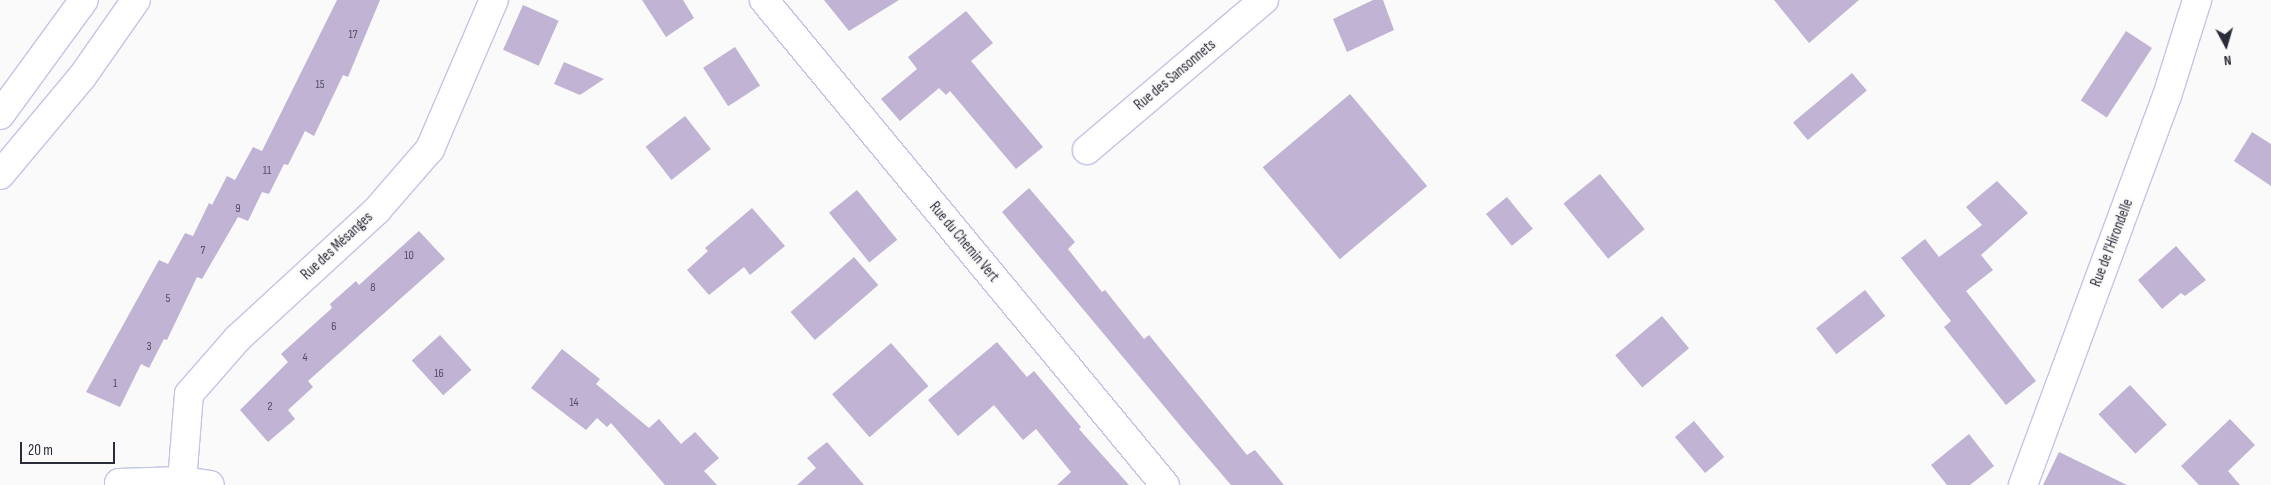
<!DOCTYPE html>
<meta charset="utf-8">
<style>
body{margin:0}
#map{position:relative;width:2271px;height:485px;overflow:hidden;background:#fafafa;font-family:"Sofia Sans Condensed",sans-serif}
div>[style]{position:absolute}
.building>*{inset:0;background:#c0b3d3;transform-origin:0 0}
.roads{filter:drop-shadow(1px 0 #c2c5e6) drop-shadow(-1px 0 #c2c5e6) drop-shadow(0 1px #c2c5e6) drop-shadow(0 -1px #c2c5e6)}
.minor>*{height:28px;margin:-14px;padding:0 14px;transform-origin:14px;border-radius:14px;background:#fff}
.trunk>*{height:28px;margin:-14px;padding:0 14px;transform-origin:14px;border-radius:14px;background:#fff}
span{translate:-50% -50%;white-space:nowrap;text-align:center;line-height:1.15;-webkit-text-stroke:4.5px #fafafa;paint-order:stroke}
.number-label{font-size:12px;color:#504e60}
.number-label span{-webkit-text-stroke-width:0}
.street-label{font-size:15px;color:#2b2c39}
.north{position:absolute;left:2201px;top:20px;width:50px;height:50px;-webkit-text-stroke:4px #fafafa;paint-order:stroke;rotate:174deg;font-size:14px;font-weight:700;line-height:20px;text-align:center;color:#2b2c39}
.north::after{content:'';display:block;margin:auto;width:18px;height:22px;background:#2b2c39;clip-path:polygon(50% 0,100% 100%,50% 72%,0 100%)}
.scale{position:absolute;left:20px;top:442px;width:95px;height:22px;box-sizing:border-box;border:2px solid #2b2c39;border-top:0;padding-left:6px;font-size:15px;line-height:18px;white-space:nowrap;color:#2b2c39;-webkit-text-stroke:4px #fafafa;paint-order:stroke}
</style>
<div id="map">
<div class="building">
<div style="clip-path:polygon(337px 0,380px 0,348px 77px,343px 75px,314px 136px,305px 131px,288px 165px,284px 164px,269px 194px,262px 192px,248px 221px,238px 217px,202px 279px,197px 277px,167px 340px,164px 339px,149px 368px,141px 364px,120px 407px,86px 392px,159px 260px,168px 264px,185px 233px,193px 236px,209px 203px,212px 205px,227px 176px,235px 180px,253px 147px,262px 151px)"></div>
<div style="clip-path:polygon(642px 0,683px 0,694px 18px,666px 37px)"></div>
<div style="clip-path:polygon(824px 0,899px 0,849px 31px)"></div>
<div style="clip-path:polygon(1373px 0,1383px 0,1394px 30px,1347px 52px,1333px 19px)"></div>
<div style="clip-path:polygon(1774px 0,1859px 0,1809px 43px)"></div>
<div style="left:523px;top:5px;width:39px;height:49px;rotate:24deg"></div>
<div style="clip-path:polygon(966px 11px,993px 43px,971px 61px,1043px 147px,1016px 169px,950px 91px,946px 95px,939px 88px,900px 121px,881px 99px,917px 69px,908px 57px)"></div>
<div style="left:2126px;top:31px;width:31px;height:83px;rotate:33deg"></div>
<div style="left:735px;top:47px;width:46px;height:38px;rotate:57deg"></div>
<div style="clip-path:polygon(564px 62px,604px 79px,580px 95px,554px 84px)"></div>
<div style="left:1852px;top:73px;width:23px;height:77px;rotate:50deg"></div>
<div style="left:1350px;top:94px;width:120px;height:114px;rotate:50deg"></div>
<div style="left:685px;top:116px;width:42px;height:50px;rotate:52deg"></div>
<div style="clip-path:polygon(2252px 132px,2271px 144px,2271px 186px,2234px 161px)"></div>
<div style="left:1600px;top:174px;width:71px;height:47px;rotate:51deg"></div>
<div style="clip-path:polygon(1997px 181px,2028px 213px,1981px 255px,1993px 270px,1966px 291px,2036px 381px,2006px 405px,1944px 327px,1951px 321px,1901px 258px,1925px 239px,1939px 257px,1982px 225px,1966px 207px)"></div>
<div style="clip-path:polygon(1029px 188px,1075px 242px,1068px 249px,1102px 292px,1105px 290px,1144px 339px,1149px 335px,1247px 455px,1255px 450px,1284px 485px,1231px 485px,1183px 429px,1002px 212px)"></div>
<div style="left:857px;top:190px;width:64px;height:36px;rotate:51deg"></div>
<div style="left:1507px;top:197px;width:41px;height:27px;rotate:51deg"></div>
<div style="clip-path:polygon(752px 208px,785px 246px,750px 275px,744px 267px,709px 295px,687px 270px,708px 251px,705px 248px)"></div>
<div style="clip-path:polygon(419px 231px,445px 259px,308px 381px,313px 387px,288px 410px,295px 419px,268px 442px,240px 410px,288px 362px,281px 354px,332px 308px,330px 304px,356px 281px,359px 285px)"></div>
<div style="clip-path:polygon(2176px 246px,2206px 280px,2185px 296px,2181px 293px,2162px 309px,2138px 280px)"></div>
<div style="left:854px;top:257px;width:37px;height:84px;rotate:49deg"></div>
<div style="left:1865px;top:290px;width:33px;height:62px;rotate:52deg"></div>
<div style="left:1662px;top:316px;width:42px;height:61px;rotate:50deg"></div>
<div style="left:440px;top:335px;width:47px;height:38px;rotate:48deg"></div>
<div style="clip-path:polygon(997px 342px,1027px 377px,1034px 371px,1081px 427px,1079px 429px,1129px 485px,1057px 485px,1071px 472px,1036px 429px,1023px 440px,994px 405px,958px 436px,928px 400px)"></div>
<div style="left:891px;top:343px;width:57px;height:78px;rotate:49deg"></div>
<div style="clip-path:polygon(562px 349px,600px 379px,596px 384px,649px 428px,659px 419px,681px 444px,695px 432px,719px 458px,704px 471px,717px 485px,665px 485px,611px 423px,607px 427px,597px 418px,586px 430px,531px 388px)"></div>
<div style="left:2130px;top:385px;width:54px;height:43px;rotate:47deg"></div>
<div style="clip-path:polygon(2230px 419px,2255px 445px,2228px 471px,2240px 485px,2199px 485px,2181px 466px)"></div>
<div style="left:1694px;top:421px;width:47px;height:25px;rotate:50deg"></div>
<div style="clip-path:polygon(1969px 434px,1994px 466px,1970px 485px,1947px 485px,1931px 465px)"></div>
<div style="clip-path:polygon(827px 442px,864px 485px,797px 485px,816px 468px,807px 458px)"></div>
<div style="clip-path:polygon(2059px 452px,2127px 485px,2043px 485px)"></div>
</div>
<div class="roads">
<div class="minor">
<div style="left:764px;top:0;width:629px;rotate:50.42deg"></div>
<div style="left:1087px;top:150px;width:232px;rotate:-40.3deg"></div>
<div style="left:182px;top:481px;width:87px;rotate:-85.4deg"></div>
<div style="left:189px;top:394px;width:74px;rotate:-48.8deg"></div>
<div style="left:238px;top:338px;width:189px;rotate:-42.6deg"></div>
<div style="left:377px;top:210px;width:81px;rotate:-49deg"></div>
<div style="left:430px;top:149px;width:162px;rotate:-66.8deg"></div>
<div style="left:119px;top:483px;width:63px;rotate:-1.8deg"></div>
<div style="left:182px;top:481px;width:28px;rotate:8deg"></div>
<div style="left:2023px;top:485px;width:415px;rotate:-69.7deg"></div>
<div style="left:2167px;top:96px;width:101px;rotate:-72.6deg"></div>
</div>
<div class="trunk">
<div style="left:0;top:115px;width:142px;rotate:-53.9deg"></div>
<div style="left:0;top:175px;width:128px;rotate:-50.1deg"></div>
<div style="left:82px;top:77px;width:94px;rotate:-55deg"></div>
</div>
</div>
<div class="number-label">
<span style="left:353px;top:35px">17</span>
<span style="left:320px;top:85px">15</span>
<span style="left:267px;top:171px">11</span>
<span style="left:238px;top:209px">9</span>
<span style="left:203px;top:251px">7</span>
<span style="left:409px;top:256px">10</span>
<span style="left:373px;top:288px">8</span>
<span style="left:168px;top:299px">5</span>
<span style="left:334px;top:327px">6</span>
<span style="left:149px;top:347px">3</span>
<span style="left:305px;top:358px">4</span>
<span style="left:439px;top:374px">16</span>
<span style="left:115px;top:384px">1</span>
<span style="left:574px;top:403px">14</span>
<span style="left:270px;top:407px">2</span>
</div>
<div class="street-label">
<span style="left:1175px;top:75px;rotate:-40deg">Rue des Sansonnets</span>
<span style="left:964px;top:242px;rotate:50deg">Rue du Chemin Vert</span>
<span style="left:2112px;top:243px;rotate:-69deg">Rue de l'Hirondelle</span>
<span style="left:337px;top:246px;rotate:-43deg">Rue des Mésanges</span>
</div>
<div class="north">N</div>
<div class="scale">20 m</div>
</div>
